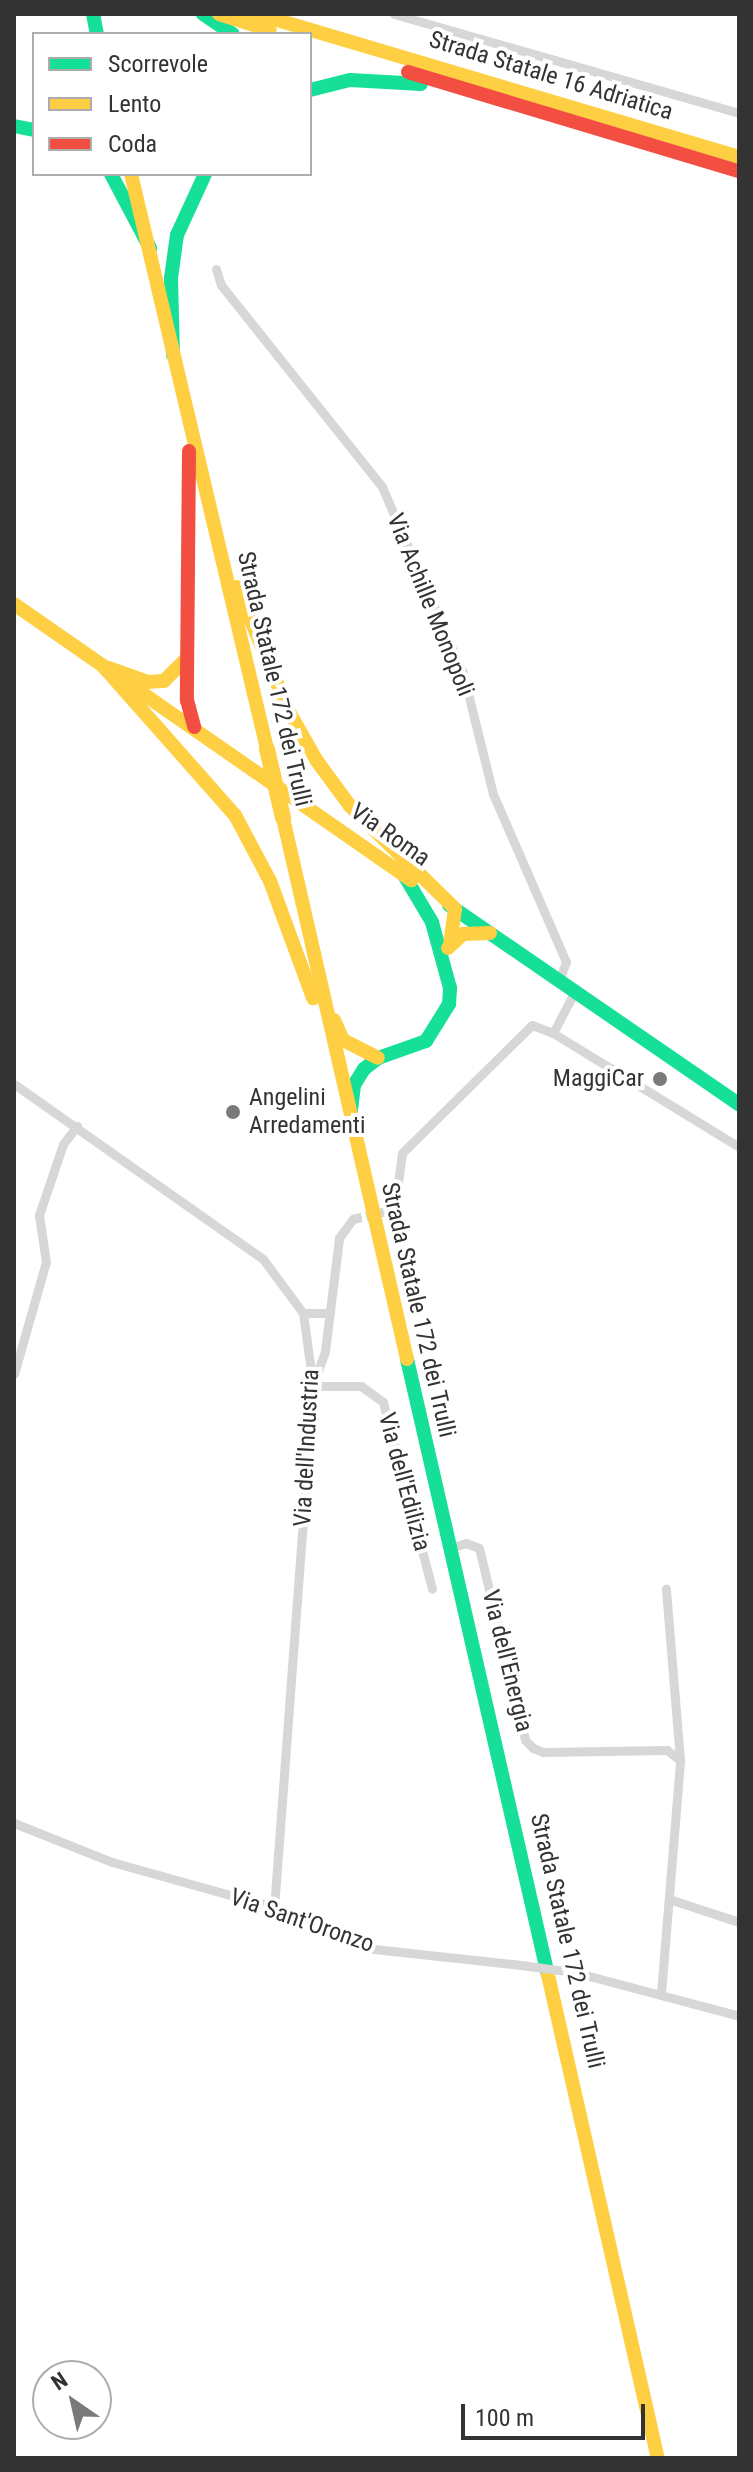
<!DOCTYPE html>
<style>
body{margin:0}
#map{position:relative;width:753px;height:2472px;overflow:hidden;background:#fff;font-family:"Roboto Condensed",sans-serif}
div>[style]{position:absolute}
.street-tunnel>*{height:9px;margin-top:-4.5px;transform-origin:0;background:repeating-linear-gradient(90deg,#d6d6d6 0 9px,transparent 0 13.5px)}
.street>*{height:9px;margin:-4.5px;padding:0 4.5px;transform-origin:4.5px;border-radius:4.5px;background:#d7d7d7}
.fast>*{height:14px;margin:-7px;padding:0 7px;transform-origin:7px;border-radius:7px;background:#16e098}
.slow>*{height:14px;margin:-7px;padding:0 7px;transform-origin:7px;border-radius:7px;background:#ffcf43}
.jam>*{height:14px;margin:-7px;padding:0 7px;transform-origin:7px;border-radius:7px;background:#f24e42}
.street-bridge>*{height:9px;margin:-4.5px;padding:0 4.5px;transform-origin:4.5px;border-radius:4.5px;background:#d7d7d7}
.slow-bridge>*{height:16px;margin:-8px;padding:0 8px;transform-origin:8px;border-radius:8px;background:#ffcf43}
.dots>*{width:22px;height:22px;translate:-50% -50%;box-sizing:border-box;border:4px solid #fff;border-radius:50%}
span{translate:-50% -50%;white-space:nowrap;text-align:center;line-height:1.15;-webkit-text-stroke:8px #fff;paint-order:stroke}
.street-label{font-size:24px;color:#333}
.poi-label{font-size:24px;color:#333}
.right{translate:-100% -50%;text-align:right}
.left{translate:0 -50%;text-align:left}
.frame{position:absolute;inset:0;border:16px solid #333;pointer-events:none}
.legend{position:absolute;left:32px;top:32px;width:280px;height:144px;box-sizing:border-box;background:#fff;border:2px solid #adadad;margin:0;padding:10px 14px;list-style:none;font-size:24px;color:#333}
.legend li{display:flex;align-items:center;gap:16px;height:40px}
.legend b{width:40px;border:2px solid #adadad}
.north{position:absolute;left:32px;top:2360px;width:80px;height:80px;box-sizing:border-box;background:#fff;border:2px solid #adadad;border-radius:50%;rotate:326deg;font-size:22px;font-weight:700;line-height:32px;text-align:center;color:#333}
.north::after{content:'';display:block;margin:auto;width:28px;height:36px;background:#7a7a7a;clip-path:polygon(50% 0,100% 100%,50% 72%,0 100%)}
.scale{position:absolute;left:461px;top:2404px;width:184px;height:36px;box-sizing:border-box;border:4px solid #333;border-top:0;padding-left:10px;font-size:24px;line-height:28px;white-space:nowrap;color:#333;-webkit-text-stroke:6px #fff;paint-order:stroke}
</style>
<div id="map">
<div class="street-tunnel">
<div style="left:353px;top:1219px;width:37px;rotate:-13deg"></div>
</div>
<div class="street">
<div style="left:394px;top:14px;width:359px;rotate:16deg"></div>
<div style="left:216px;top:269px;width:17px;rotate:73deg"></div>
<div style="left:221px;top:285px;width:258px;rotate:51.4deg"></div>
<div style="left:382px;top:487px;width:203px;rotate:66.5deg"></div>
<div style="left:463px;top:673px;width:125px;rotate:76.1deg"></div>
<div style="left:493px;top:794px;width:183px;rotate:66.5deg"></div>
<div style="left:566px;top:962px;width:19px;rotate:111deg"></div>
<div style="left:553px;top:1033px;width:218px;rotate:31.5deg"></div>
<div style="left:14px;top:1084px;width:304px;rotate:35.1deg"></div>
<div style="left:263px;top:1259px;width:67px;rotate:53.5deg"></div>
<div style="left:303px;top:1313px;width:74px;rotate:82.2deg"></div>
<div style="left:313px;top:1386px;width:523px;rotate:94.27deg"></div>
<div style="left:389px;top:1211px;width:8px;rotate:-45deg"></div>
<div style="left:395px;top:1205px;width:52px;rotate:-82.3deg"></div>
<div style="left:402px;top:1153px;width:182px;rotate:-44.6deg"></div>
<div style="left:532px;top:1025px;width:22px;rotate:21deg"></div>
<div style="left:553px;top:1033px;width:47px;rotate:-62.4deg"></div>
<div style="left:303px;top:1313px;width:27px"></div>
<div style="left:14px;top:1374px;width:116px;rotate:-74.1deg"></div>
<div style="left:46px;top:1262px;width:48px;rotate:-98.5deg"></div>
<div style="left:39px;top:1215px;width:75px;rotate:-71.3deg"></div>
<div style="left:63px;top:1144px;width:23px;rotate:-52deg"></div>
<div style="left:315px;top:1379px;width:30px;rotate:-70deg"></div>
<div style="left:325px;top:1351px;width:114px;rotate:-82.9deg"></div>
<div style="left:339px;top:1238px;width:24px;rotate:-54deg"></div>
<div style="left:313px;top:1386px;width:48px"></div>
<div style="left:361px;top:1386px;width:27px;rotate:36deg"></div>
<div style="left:383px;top:1402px;width:193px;rotate:75.3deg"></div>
<div style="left:450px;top:1548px;width:17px;rotate:-17deg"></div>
<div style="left:466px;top:1543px;width:14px;rotate:21deg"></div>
<div style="left:479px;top:1548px;width:197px;rotate:76.5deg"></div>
<div style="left:525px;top:1740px;width:11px;rotate:45deg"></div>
<div style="left:533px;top:1748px;width:11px;rotate:22deg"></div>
<div style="left:543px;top:1752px;width:124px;rotate:-0.9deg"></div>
<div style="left:667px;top:1750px;width:16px;rotate:38deg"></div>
<div style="left:14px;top:1823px;width:105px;rotate:21.7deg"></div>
<div style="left:112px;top:1862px;width:186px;rotate:15.6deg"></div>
<div style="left:291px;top:1912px;width:42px;rotate:30.3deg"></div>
<div style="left:327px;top:1933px;width:50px;rotate:18.8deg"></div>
<div style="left:374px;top:1949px;width:140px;rotate:6.2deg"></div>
<div style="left:669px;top:1899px;width:74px;rotate:18.2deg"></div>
<div style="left:574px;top:1972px;width:171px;rotate:14.9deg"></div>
<div style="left:661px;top:1993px;width:234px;rotate:-85.3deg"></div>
<div style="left:680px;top:1760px;width:172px;rotate:-94.7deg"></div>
</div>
<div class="fast">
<div style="left:93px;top:14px;width:20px;rotate:79deg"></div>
<div style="left:203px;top:14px;width:36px;rotate:34deg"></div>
<div style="left:310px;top:90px;width:41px;rotate:-14deg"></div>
<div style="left:350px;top:80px;width:71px;rotate:3.2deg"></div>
<div style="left:14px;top:126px;width:20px;rotate:11deg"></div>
<div style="left:111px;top:174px;width:84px;rotate:62.2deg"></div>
<div style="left:173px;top:355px;width:77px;rotate:-91.5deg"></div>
<div style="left:171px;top:278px;width:43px;rotate:-82.1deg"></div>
<div style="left:177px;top:235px;width:67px;rotate:-65.3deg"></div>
<div style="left:449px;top:905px;width:352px;rotate:34.5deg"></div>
<div style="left:351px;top:1110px;width:25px;rotate:-83deg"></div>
<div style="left:354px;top:1085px;width:19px;rotate:-58deg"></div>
<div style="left:364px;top:1069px;width:18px;rotate:-38deg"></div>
<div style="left:378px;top:1058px;width:51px;rotate:-19.5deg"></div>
<div style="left:426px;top:1041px;width:44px;rotate:-58.1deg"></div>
<div style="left:449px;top:1004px;width:16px;rotate:-86deg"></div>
<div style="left:450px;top:988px;width:68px;rotate:-105.3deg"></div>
<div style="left:432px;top:922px;width:55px;rotate:-120.8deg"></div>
<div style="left:407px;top:1359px;width:632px;rotate:77.11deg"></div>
</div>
<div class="slow">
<div style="left:219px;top:14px;width:53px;rotate:17.4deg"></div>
<div style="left:257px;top:14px;width:503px;rotate:16.52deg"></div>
<div style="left:131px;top:174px;width:591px;rotate:76.69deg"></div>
<div style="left:237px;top:587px;width:135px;rotate:67.4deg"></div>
<div style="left:289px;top:712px;width:56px;rotate:60.3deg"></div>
<div style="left:317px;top:761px;width:56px;rotate:53.7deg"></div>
<div style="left:350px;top:806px;width:147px;rotate:44.4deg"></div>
<div style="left:455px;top:909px;width:34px;rotate:98deg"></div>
<div style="left:14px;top:604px;width:484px;rotate:34.8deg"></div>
<div style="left:103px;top:666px;width:199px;rotate:48.5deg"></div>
<div style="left:235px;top:815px;width:75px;rotate:62.1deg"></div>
<div style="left:270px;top:881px;width:125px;rotate:69.8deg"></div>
<div style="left:109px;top:668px;width:41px;rotate:19.7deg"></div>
<div style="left:148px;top:682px;width:16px;rotate:-4deg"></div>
<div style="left:164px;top:681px;width:31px;rotate:-45deg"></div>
<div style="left:283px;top:818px;width:555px;rotate:77.09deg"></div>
<div style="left:448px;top:948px;width:21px;rotate:-43deg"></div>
<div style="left:463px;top:934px;width:27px;rotate:-2deg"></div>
<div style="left:334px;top:1020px;width:22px;rotate:66deg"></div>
<div style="left:343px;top:1040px;width:39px;rotate:27deg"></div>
<div style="left:548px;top:1975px;width:495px;rotate:77.2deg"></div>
</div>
<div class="jam">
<div style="left:408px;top:72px;width:345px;rotate:16.7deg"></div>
<div style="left:189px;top:451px;width:249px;rotate:90.5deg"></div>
<div style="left:187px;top:700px;width:28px;rotate:75deg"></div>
</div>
<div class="street-bridge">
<div style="left:513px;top:1964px;width:62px;rotate:7.5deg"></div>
</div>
<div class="slow-bridge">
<div style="left:267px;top:749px;width:71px;rotate:76.9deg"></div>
</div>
<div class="dots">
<div style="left:660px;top:1079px;background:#7a7a7a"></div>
<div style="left:233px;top:1112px;background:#7a7a7a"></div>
</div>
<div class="street-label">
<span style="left:551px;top:76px;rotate:17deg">Strada Statale 16 Adriatica</span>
<span style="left:430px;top:605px;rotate:68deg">Via Achille Monopoli</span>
<span style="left:274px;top:679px;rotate:77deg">Strada Statale 172 dei Trulli</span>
<span style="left:390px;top:835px;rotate:35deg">Via Roma</span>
<span style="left:418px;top:1310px;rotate:77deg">Strada Statale 172 dei Trulli</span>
<span style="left:307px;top:1448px;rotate:-87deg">Via dell'Industria</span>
<span style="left:404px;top:1482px;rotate:75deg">Via dell'Edilizia</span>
<span style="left:507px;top:1661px;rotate:76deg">Via dell'Energia</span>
<span style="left:302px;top:1921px;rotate:19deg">Via Sant'Oronzo</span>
<span style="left:567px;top:1941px;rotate:77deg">Strada Statale 172 dei Trulli</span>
</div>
<div class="poi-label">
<span class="right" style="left:644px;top:1079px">MaggiCar</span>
<span class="left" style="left:249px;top:1112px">Angelini<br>Arredamenti</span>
</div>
<div class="frame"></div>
<ul class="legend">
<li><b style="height:10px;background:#16e098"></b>Scorrevole</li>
<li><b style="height:10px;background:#ffcf43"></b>Lento</li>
<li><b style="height:10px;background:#f24e42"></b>Coda</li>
</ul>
<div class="north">N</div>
<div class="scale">100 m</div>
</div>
